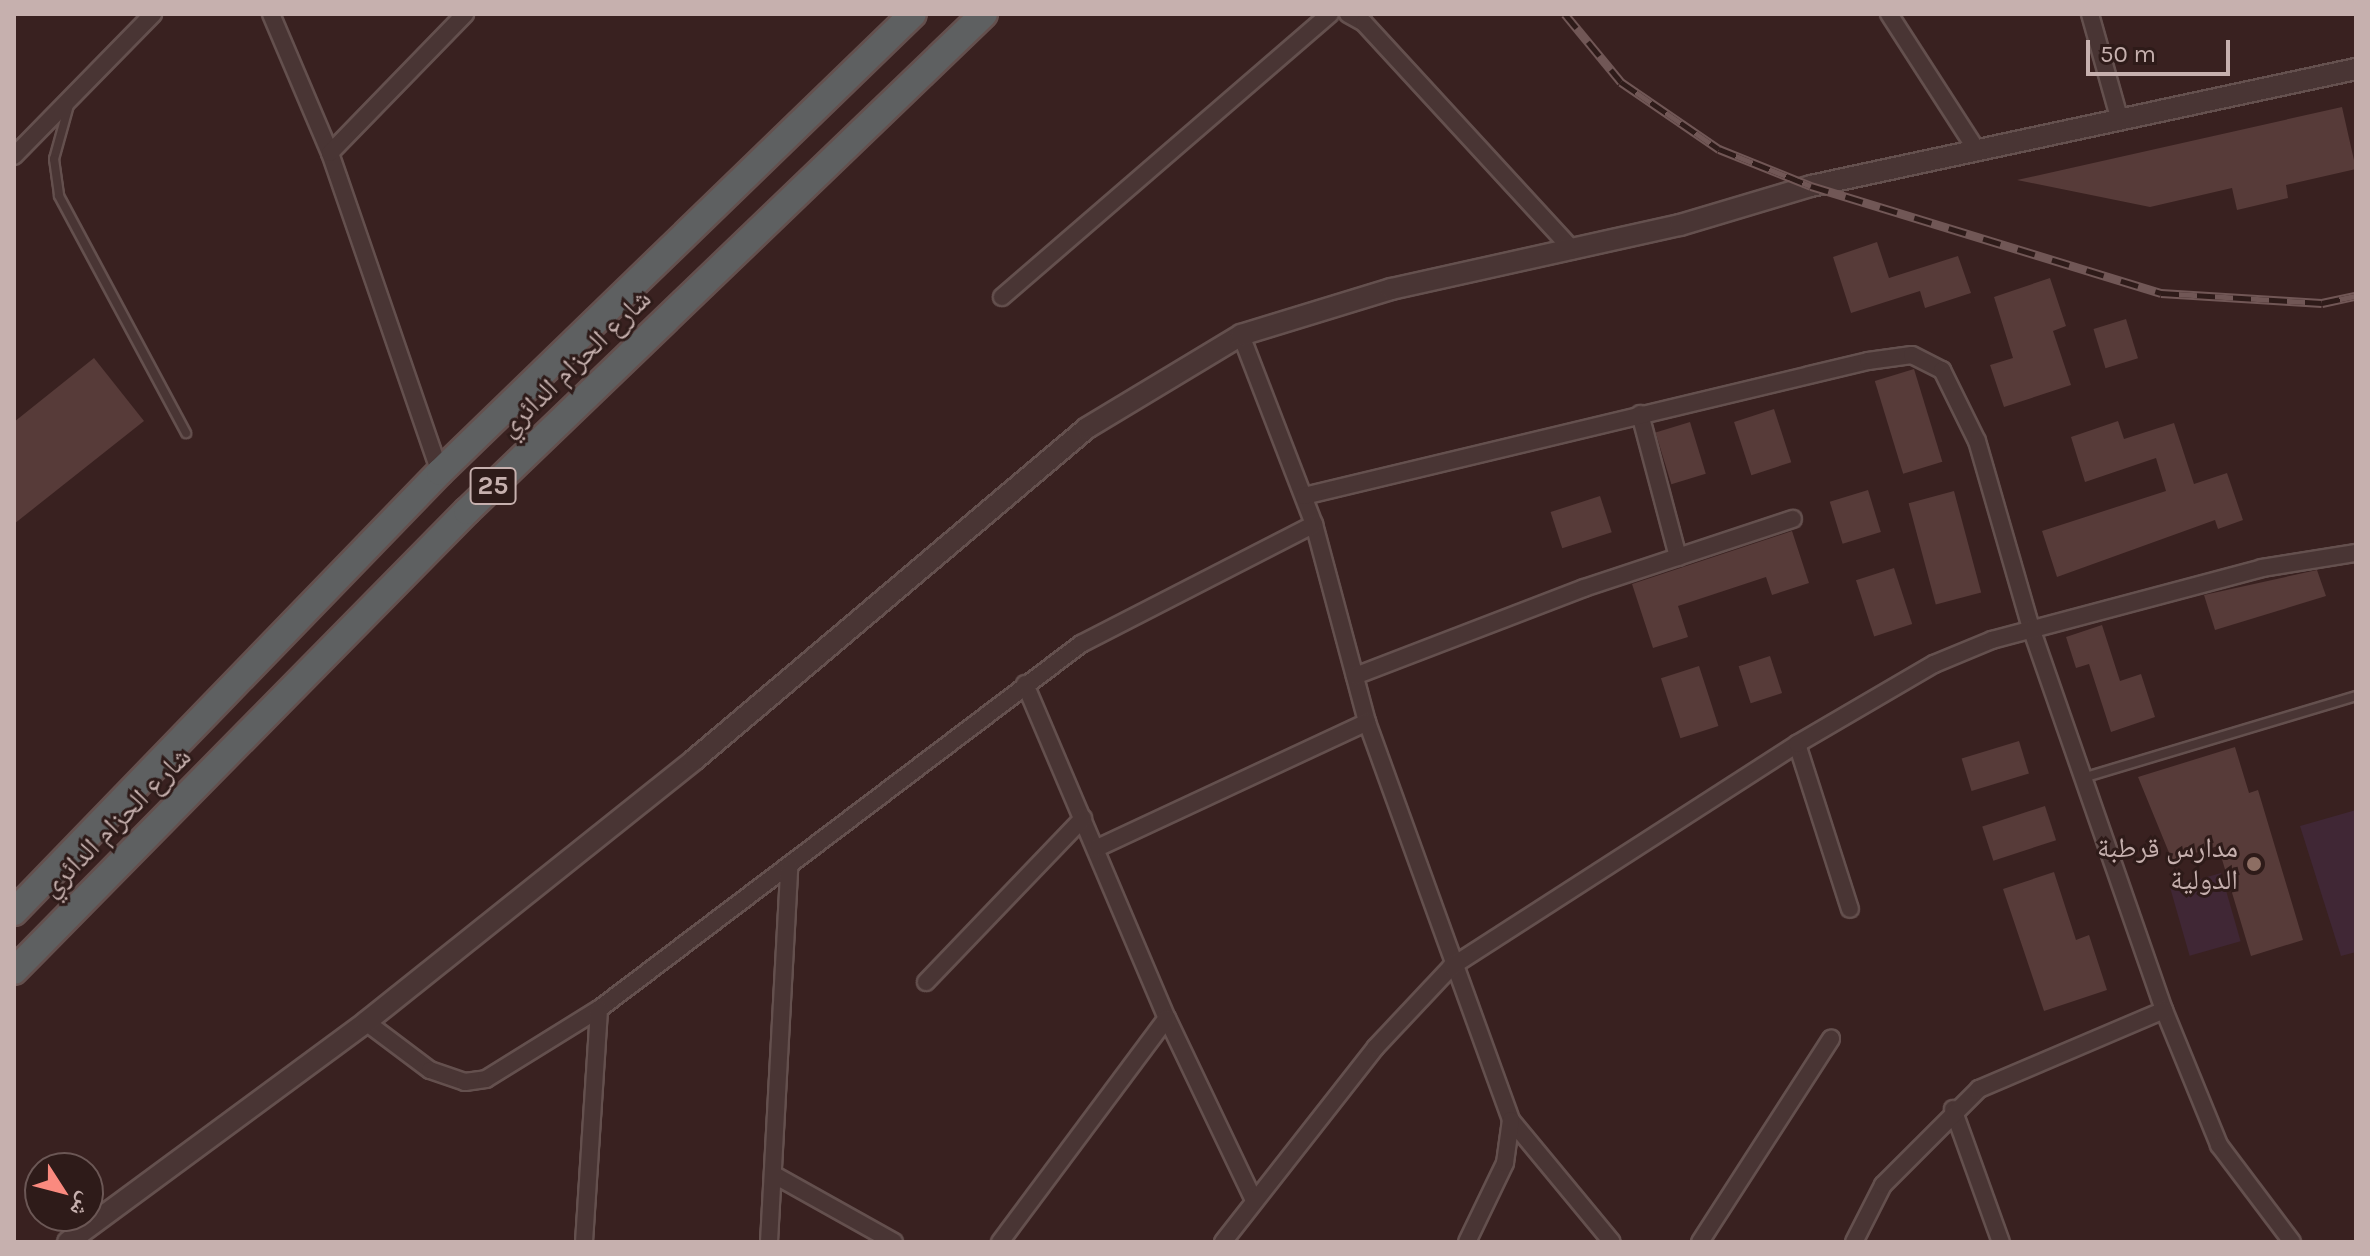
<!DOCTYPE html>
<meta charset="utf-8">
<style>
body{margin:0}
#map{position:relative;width:2370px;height:1256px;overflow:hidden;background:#392120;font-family:Karla,"Noto Naskh Arabic",sans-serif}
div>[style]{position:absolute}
.green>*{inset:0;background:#402735;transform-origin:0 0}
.building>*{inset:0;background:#573b39;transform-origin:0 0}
.roads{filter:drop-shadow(2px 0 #64504e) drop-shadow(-2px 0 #64504e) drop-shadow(0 2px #64504e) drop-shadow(0 -2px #64504e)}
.service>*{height:8px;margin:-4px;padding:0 4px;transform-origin:4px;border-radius:4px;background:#493534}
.minor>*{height:16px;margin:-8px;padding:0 8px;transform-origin:8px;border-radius:8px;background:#493534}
.tertiary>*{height:20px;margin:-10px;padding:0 10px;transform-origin:10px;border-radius:10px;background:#493534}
.trunk>*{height:26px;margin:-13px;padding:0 13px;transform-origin:13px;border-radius:13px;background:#5e6061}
.rail>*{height:9px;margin-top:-4.5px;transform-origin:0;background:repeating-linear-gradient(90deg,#2e1b19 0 18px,#715756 0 36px);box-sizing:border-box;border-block:2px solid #715756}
.dots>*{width:22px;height:22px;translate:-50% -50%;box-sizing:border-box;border:4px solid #2e1b19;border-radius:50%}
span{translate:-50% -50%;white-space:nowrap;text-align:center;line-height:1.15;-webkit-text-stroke:6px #2e1b19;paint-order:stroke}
.shield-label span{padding:2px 6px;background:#2e1b19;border:2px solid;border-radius:6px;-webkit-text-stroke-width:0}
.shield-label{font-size:26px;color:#c6b0ae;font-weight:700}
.street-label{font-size:28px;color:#c6b0ae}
.poi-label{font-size:28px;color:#c6b0ae}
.right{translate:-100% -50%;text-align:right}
.frame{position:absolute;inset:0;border:16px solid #c6b0ae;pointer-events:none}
.north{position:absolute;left:24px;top:1152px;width:80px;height:80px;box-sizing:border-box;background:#2e1b19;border:2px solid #6b5755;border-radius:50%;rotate:126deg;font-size:22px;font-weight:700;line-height:32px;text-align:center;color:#c6b0ae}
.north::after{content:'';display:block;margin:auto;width:28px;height:36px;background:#fa8a7f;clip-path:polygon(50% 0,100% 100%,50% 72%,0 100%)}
.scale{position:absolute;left:2086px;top:40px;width:144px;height:36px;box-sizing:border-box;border:4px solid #c6b0ae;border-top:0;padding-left:10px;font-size:24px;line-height:28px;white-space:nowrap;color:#c6b0ae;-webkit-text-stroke:6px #2e1b19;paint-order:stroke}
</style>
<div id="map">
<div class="green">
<div style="clip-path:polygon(2356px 810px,2356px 952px,2341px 956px,2300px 826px)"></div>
<div style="left:2221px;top:873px;width:71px;height:53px;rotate:74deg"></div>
</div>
<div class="building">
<div style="clip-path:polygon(2342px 107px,2356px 169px,2286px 185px,2288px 198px,2237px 210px,2232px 188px,2150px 207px,2017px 180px)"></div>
<div style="clip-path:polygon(1877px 242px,1889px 278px,1958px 256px,1971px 293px,1925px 308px,1920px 291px,1851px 313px,1833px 257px)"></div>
<div style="clip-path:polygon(2050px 278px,2066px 326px,2053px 331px,2071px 385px,2004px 407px,1990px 365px,2013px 358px,1994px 297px)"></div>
<div style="left:2126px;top:319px;width:41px;height:34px;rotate:73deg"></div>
<div style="clip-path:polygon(94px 358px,144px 421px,14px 524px,14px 422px)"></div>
<div style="left:1914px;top:369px;width:97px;height:41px;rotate:73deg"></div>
<div style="left:1774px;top:409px;width:56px;height:42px;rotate:72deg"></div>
<div style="clip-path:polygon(2118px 421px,2124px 439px,2174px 423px,2194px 484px,2227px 473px,2243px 520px,2218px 529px,2215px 520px,2057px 577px,2042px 531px,2166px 491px,2156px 458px,2085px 482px,2071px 437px)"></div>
<div style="left:1690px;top:422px;width:54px;height:36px;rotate:73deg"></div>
<div style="left:1868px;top:490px;width:44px;height:40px;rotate:73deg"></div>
<div style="left:1954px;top:491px;width:105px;height:47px;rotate:75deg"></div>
<div style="left:1600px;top:496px;width:38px;height:52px;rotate:72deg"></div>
<div style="clip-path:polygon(1792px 531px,1809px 583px,1772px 595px,1766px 577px,1678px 606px,1688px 637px,1653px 648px,1632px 584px)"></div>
<div style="left:1894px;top:568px;width:59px;height:40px;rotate:72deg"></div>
<div style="clip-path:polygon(2317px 570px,2326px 596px,2215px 630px,2204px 595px)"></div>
<div style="clip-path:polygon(2102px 625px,2120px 681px,2141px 674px,2155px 717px,2111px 732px,2089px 664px,2076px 668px,2066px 637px)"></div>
<div style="left:1770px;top:656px;width:39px;height:33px;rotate:72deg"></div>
<div style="left:1699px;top:666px;width:63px;height:40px;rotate:72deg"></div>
<div style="left:2019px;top:741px;width:34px;height:60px;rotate:73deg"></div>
<div style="clip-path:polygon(2235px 747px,2249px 793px,2258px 790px,2303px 940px,2251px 956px,2218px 846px,2172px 860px,2138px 777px)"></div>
<div style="left:2045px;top:806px;width:36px;height:66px;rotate:72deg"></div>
<div style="clip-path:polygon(2054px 872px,2076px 940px,2089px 935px,2107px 990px,2044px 1011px,2003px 889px)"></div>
</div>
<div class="roads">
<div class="service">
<div style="left:69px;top:105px;width:56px;rotate:105.5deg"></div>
<div style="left:54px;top:159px;width:37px;rotate:82deg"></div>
<div style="left:59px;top:196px;width:269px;rotate:61.8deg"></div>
<div style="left:2086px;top:777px;width:282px;rotate:-16.7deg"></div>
</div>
<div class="minor">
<div style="left:271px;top:14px;width:151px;rotate:67deg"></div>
<div style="left:330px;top:153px;width:337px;rotate:71deg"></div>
<div style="left:1348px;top:14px;width:18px;rotate:29deg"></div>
<div style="left:1364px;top:23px;width:309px;rotate:47.4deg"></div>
<div style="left:1889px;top:14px;width:164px;rotate:57.2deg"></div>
<div style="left:2090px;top:14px;width:111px;rotate:74.3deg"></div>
<div style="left:330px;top:153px;width:194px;rotate:-45.8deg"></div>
<div style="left:14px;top:156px;width:199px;rotate:-45.6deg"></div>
<div style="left:1002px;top:297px;width:433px;rotate:-40.8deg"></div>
<div style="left:1241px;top:335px;width:203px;rotate:68.9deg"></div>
<div style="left:1314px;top:524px;width:205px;rotate:75deg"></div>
<div style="left:1367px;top:722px;width:423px;rotate:70.1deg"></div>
<div style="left:1511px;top:1120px;width:158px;rotate:50.4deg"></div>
<div style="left:1640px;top:414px;width:148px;rotate:75.1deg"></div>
<div style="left:1304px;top:496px;width:580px;rotate:-13.46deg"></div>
<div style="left:1868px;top:361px;width:44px;rotate:-7.8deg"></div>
<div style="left:1912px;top:355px;width:34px;rotate:27deg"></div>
<div style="left:1942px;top:370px;width:79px;rotate:63.8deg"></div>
<div style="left:1977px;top:441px;width:195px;rotate:73.9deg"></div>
<div style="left:2031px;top:628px;width:404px;rotate:70.8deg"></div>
<div style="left:2164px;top:1010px;width:146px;rotate:67.8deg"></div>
<div style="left:2219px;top:1145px;width:121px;rotate:53deg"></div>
<div style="left:1355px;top:676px;width:245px;rotate:-21deg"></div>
<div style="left:1584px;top:588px;width:220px;rotate:-18.3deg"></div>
<div style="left:1025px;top:684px;width:363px;rotate:67deg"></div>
<div style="left:1167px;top:1018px;width:199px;rotate:64.5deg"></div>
<div style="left:1797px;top:744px;width:173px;rotate:72.2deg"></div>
<div style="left:1097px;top:848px;width:298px;rotate:-25deg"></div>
<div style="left:926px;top:982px;width:227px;rotate:-46.2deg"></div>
<div style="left:366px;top:1022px;width:80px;rotate:36.9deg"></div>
<div style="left:430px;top:1070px;width:37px;rotate:19deg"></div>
<div style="left:465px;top:1082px;width:21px;rotate:-8deg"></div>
<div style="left:486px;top:1079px;width:133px;rotate:-31.8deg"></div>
<div style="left:599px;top:1009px;width:605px;rotate:-37.14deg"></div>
<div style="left:1081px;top:644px;width:262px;rotate:-27.2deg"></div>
<div style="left:1953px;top:1109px;width:141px;rotate:70.2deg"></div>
<div style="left:776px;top:1176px;width:135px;rotate:29.2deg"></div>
<div style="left:584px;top:1242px;width:233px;rotate:-86.3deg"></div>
<div style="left:769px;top:1242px;width:375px;rotate:-86.9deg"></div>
<div style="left:1000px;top:1242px;width:279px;rotate:-53.3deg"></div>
<div style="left:1223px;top:1242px;width:248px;rotate:-51.9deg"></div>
<div style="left:1376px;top:1047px;width:110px;rotate:-46.8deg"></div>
<div style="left:1451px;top:967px;width:412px;rotate:-32.8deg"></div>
<div style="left:1797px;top:744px;width:159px;rotate:-30.3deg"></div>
<div style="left:1934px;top:664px;width:63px;rotate:-22.5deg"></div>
<div style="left:1992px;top:640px;width:279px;rotate:-14.9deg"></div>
<div style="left:2262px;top:568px;width:95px;rotate:-9.1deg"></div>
<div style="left:1467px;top:1242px;width:88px;rotate:-64.3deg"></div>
<div style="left:1505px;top:1163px;width:43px;rotate:-82.1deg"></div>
<div style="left:1700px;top:1242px;width:242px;rotate:-57.2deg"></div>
<div style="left:1854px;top:1242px;width:64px;rotate:-63deg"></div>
<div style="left:1883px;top:1185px;width:136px;rotate:-45deg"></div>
<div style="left:1979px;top:1089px;width:201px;rotate:-23.1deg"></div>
</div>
<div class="tertiary">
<div style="left:68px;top:1242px;width:370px;rotate:-36.4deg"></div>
<div style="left:366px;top:1022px;width:420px;rotate:-38.6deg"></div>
<div style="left:694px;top:760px;width:514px;rotate:-40.19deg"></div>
<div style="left:1087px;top:428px;width:180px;rotate:-31.1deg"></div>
<div style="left:1241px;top:335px;width:157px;rotate:-17deg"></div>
<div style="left:1391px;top:289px;width:296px;rotate:-12.5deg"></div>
<div style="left:1680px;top:225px;width:137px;rotate:-16.6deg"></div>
<div style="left:1811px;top:186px;width:557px;rotate:-12.12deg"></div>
</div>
<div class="trunk">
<div style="left:14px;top:912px;width:612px;rotate:-45.93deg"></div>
<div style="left:440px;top:472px;width:658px;rotate:-44.08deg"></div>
<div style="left:14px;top:971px;width:646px;rotate:-45.44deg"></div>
<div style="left:467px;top:511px;width:717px;rotate:-43.87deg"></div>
</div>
</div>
<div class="rail">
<div style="left:1565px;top:14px;width:88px;rotate:50.5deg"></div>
<div style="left:1621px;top:82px;width:119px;rotate:34.4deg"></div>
<div style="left:1719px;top:149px;width:99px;rotate:21.9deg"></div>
<div style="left:1811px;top:186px;width:366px;rotate:17deg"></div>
<div style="left:2161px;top:293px;width:161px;rotate:3.6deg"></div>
<div style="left:2322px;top:303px;width:35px;rotate:-12deg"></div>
</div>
<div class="dots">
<div style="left:2254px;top:864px;background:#8d6e63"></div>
</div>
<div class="shield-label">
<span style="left:493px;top:486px">25</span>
</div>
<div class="street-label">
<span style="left:575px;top:363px;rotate:-44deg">شارع الحزام الدائري</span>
<span style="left:116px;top:822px;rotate:-45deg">شارع الحزام الدائري</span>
</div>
<div class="poi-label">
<span class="right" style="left:2238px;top:864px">مدارس قرطبة<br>الدولية</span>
</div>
<div class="frame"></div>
<div class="north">ش</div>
<div class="scale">50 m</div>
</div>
